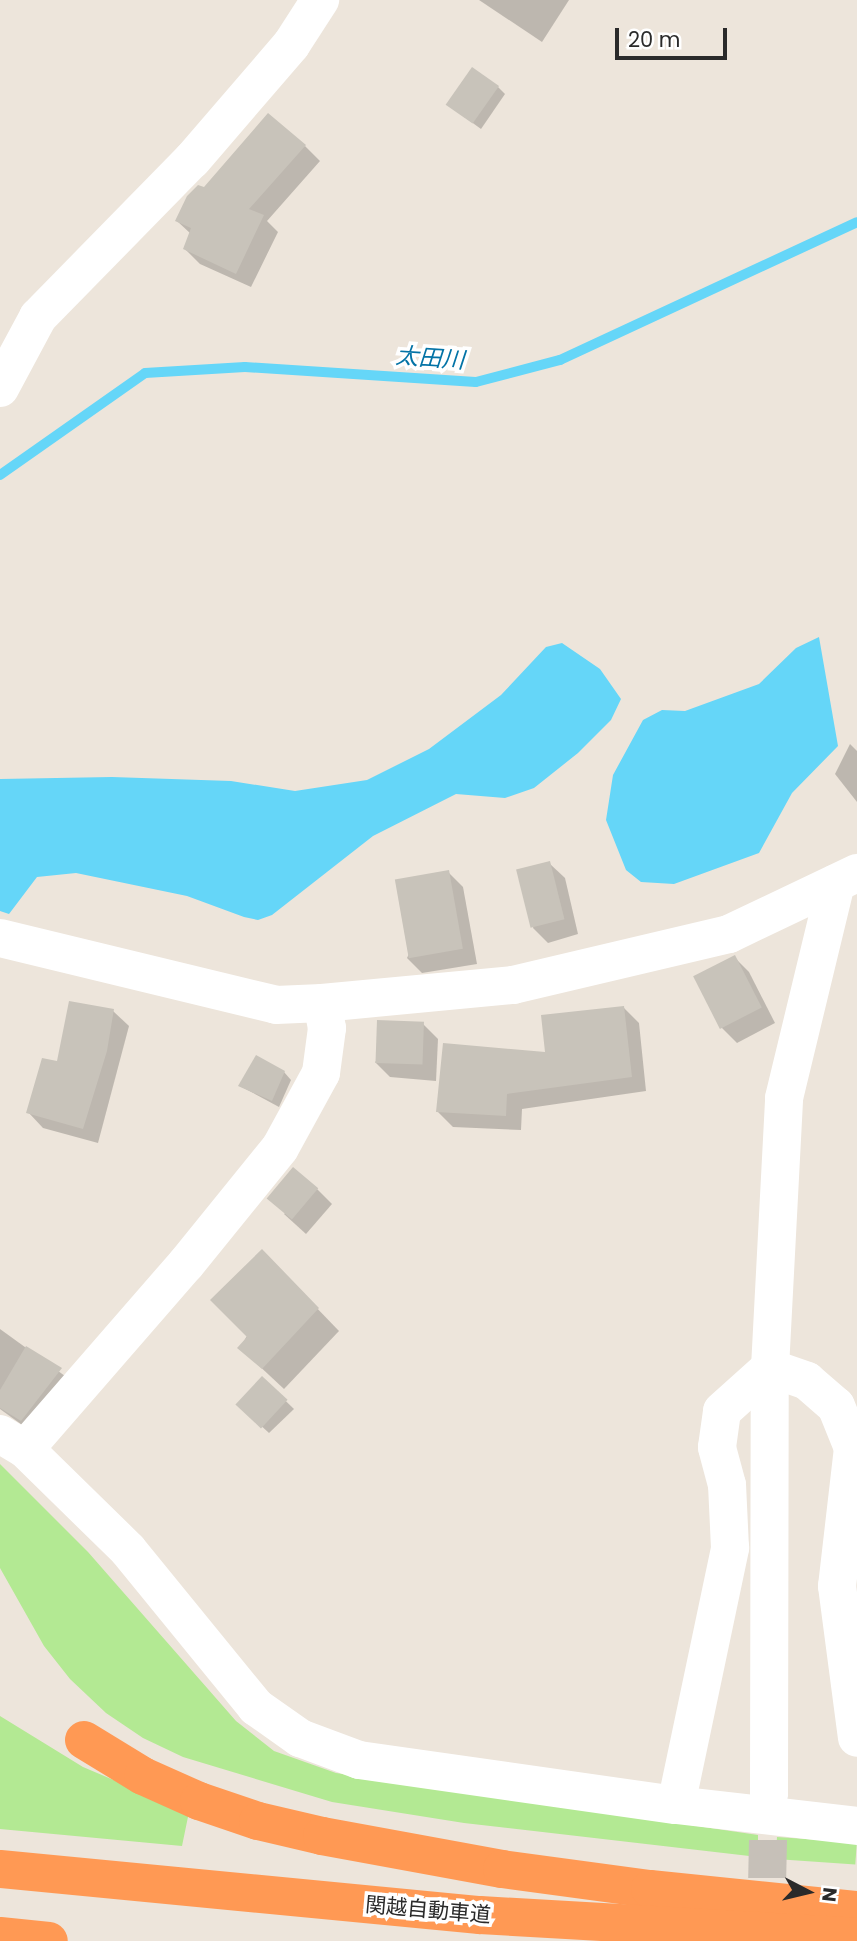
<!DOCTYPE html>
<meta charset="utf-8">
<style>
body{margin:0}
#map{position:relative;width:857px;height:1941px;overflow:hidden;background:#ede5db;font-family:Poppins,"Noto Sans JP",sans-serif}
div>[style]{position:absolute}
.green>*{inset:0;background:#b3e993;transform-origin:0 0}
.water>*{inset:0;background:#65d6f8}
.shadow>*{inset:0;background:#0003}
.stream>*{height:10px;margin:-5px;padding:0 5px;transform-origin:5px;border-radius:5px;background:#65d6f8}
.building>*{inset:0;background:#c8c3ba;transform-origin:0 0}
.street-tunnel>*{height:38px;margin-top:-19px;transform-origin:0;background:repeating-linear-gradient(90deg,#c6c0b8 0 38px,transparent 0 57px)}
.street>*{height:38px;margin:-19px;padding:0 19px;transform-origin:19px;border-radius:19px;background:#fff}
.secondary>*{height:38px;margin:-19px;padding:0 19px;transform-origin:19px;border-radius:19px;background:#fff}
.highway>*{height:38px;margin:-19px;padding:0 19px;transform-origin:19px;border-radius:19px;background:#ff9954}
span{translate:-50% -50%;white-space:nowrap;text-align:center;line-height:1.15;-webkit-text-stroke:7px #fff;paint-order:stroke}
.street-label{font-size:21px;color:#2a2a2a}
.water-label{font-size:23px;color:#0373a6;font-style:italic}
.north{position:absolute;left:773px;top:1857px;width:70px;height:70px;-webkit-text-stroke:5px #fff;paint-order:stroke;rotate:97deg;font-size:19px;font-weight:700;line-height:28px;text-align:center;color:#2a2a2a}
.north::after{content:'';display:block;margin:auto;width:24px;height:32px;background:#2a2a2a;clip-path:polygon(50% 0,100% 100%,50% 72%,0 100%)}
.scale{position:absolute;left:615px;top:28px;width:112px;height:32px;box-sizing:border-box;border:4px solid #2a2a2a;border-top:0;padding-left:9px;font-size:21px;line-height:24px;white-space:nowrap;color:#2a2a2a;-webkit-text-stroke:5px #fff;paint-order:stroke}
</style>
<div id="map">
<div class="green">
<div style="clip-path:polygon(0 1464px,88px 1552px,236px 1721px,274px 1751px,336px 1773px,758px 1835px,758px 1857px,464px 1823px,332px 1802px,183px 1757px,143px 1738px,106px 1713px,70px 1679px,44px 1646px,0 1568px)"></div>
<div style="clip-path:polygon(0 1716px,83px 1767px,189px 1812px,182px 1846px,0 1829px)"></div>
<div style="left:777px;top:1837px;width:80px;height:22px;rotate:4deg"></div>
</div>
<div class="water">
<div style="clip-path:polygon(819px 637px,838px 746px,792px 793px,759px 853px,674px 884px,641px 882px,626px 870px,606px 820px,613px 775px,643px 720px,662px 710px,685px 711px,759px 684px,796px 648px)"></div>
<div style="clip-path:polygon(562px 643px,600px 669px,621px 699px,611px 720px,578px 753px,534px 788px,505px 798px,456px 794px,373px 836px,272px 915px,258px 920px,244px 917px,187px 896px,76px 873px,37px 877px,9px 914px,0 911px,0 779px,112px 777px,231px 781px,295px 791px,367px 780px,429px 749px,501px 695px,546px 647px)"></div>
</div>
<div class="shadow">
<div style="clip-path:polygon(479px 0,569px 0,542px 42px)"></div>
<div style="clip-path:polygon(498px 87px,505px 94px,481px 129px,448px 105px)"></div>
<div style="clip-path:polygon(305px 146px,320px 161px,267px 221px,278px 232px,251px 287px,200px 264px,185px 249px,191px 234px,177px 221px,204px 189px)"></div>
<div style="clip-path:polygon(850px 744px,857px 751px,857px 802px,835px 774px)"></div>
<div style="clip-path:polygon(549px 863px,565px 878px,578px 934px,548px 943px,533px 928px)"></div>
<div style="clip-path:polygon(448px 872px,463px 887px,477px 964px,422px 973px,407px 958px)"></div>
<div style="clip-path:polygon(734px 957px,749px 972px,775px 1023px,737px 1043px,722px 1028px)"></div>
<div style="clip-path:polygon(624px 1008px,639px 1023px,646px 1091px,522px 1109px,521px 1130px,453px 1127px,438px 1112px)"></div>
<div style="clip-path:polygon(113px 1011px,129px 1026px,98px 1143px,43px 1128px,28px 1112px)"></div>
<div style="clip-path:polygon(423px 1024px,438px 1039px,436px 1081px,390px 1077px,375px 1062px)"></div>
<div style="clip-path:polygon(284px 1072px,291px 1080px,279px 1107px,240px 1086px)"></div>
<div style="clip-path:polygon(317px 1189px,332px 1204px,306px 1234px,284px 1214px)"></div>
<div style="clip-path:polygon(283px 1273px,339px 1331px,284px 1389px,240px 1348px)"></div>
<div style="clip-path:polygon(0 1329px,76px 1384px,36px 1435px,0 1409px)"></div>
<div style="clip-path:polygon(262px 1378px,294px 1409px,269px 1433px,245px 1411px)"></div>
</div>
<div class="stream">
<div style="left:0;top:475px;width:177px;rotate:-35.1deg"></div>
<div style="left:145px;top:373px;width:100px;rotate:-3.4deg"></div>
<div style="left:245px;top:367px;width:231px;rotate:3.7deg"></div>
<div style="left:476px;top:382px;width:87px;rotate:-14.7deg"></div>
<div style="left:560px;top:360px;width:327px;rotate:-24.9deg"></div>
</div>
<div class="building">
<div style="left:472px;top:67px;width:33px;height:46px;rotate:35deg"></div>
<div style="clip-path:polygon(268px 113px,306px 145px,249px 209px,264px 215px,236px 274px,183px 249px,191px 228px,175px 221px,187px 196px,198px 185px,204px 187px)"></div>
<div style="left:550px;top:861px;width:60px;height:35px;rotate:76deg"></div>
<div style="left:449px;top:870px;width:80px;height:55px;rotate:80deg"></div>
<div style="left:735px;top:955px;width:59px;height:47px;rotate:63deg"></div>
<div style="clip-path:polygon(69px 1001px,114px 1009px,107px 1051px,83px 1129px,26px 1113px,42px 1058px,57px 1061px)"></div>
<div style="clip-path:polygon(624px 1006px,632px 1077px,507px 1094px,506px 1116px,436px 1112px,443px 1043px,545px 1052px,541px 1015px)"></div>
<div style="left:377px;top:1020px;width:47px;height:43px;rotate:2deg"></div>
<div style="clip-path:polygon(256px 1055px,285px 1071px,272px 1101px,238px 1086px)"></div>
<div style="left:293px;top:1167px;width:33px;height:41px;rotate:40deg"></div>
<div style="clip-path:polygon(262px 1249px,319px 1308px,262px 1369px,237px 1348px,247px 1337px,210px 1300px)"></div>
<div style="clip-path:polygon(26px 1346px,62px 1368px,21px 1421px,0 1408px,0 1390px)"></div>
<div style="left:262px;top:1376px;width:35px;height:39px;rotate:43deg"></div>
</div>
<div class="street-tunnel">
<div style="left:766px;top:1935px;width:139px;rotate:-88.8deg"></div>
</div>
<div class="street">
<div style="left:770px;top:1368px;width:39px;rotate:19deg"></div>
<div style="left:807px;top:1381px;width:38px;rotate:41deg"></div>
<div style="left:836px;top:1406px;width:45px;rotate:68deg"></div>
<div style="left:853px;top:1448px;width:139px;rotate:96.6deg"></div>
<div style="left:837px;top:1586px;width:153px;rotate:82.5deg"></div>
<div style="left:0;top:1434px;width:29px;rotate:31deg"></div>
<div style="left:25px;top:1449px;width:144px;rotate:44.4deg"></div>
<div style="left:128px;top:1550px;width:203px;rotate:50.8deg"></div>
<div style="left:256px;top:1707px;width:54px;rotate:35.2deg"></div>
<div style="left:300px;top:1738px;width:63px;rotate:20.4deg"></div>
<div style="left:359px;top:1760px;width:320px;rotate:8.1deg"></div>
<div style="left:676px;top:1805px;width:182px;rotate:6.6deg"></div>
<div style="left:25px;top:1449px;width:245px;rotate:-49deg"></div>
<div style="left:186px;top:1264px;width:149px;rotate:-51deg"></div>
<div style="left:280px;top:1148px;width:85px;rotate:-61.3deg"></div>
<div style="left:321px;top:1073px;width:45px;rotate:-82.4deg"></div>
<div style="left:327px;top:1028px;width:25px;rotate:-101deg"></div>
<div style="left:769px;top:1796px;width:428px;rotate:-89.9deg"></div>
<div style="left:770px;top:1368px;width:270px;rotate:-87deg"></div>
<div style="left:784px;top:1098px;width:221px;rotate:-76.4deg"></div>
<div style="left:676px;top:1805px;width:263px;rotate:-78.1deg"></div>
<div style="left:730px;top:1548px;width:63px;rotate:-92.7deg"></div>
<div style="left:727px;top:1485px;width:39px;rotate:-105deg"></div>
<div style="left:717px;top:1447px;width:36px;rotate:-82deg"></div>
<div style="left:722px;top:1411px;width:64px;rotate:-41.9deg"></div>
</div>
<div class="secondary">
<div style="left:0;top:388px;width:81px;rotate:-61.8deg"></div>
<div style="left:38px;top:317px;width:220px;rotate:-45.6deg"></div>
<div style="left:192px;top:160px;width:152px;rotate:-49.3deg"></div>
<div style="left:291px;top:45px;width:54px;rotate:-57.2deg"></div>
<div style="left:0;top:938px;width:284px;rotate:13.6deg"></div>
<div style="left:276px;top:1005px;width:46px;rotate:-2.5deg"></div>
<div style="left:322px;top:1003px;width:192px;rotate:-5.4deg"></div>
<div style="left:513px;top:985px;width:222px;rotate:-13.3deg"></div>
<div style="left:729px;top:934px;width:142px;rotate:-25.5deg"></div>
</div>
<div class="highway">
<div style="left:84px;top:1740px;width:69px;rotate:31.4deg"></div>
<div style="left:143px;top:1776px;width:61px;rotate:24.1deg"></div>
<div style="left:199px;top:1801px;width:62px;rotate:18.7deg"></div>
<div style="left:258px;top:1821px;width:66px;rotate:13.2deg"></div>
<div style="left:322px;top:1836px;width:183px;rotate:10.4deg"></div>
<div style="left:502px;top:1869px;width:149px;rotate:7.7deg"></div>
<div style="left:650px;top:1889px;width:208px;rotate:5.8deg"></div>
<div style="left:0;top:1869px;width:482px;rotate:5.5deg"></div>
<div style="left:480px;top:1915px;width:378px;rotate:3.3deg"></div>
<div style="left:0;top:1936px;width:49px;rotate:5.8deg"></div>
</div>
<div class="street-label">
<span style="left:428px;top:1910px;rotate:5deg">関越自動車道</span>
</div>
<div class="water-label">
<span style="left:430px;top:358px;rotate:4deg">太田川</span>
</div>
<div class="north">N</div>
<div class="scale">20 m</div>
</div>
